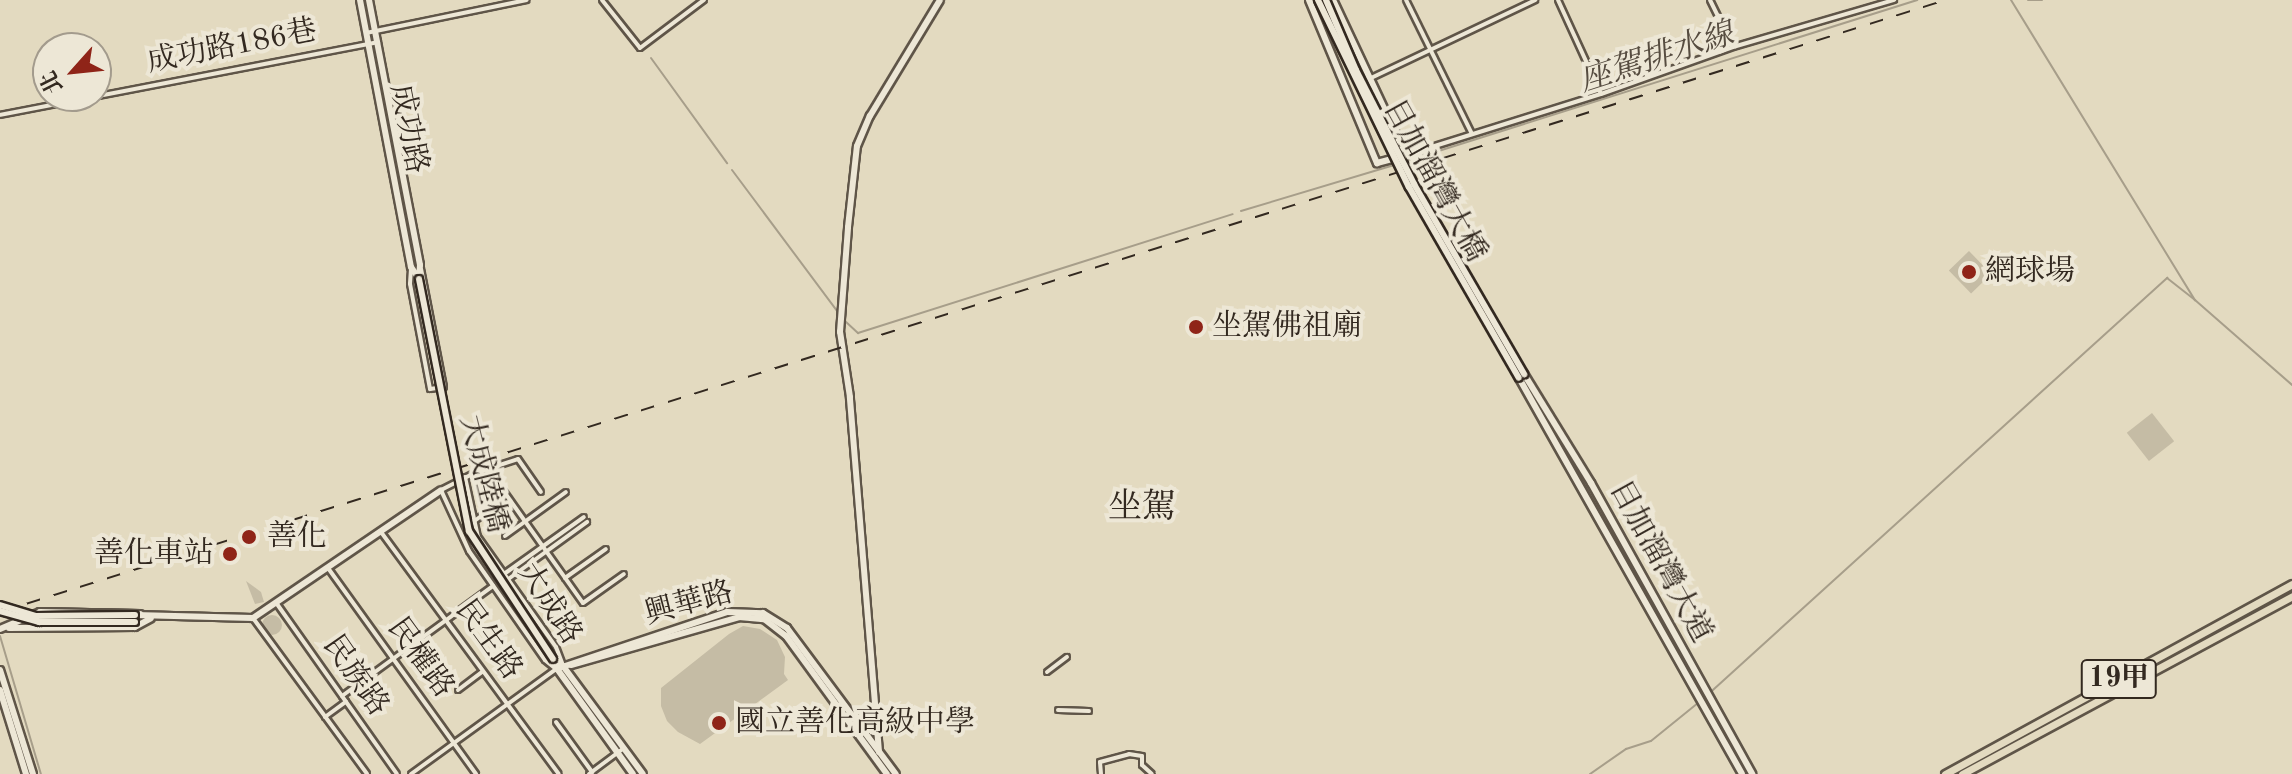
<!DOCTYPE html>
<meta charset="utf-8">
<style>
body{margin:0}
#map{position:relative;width:2292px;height:774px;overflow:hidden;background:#e3dac0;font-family:"Old Standard TT","Noto Serif TC",serif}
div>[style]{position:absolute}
.green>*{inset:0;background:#c5bca5;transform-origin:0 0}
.round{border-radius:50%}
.stream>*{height:2px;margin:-1px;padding:0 1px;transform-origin:1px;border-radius:1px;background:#a79e8a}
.roads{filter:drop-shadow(2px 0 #5f5548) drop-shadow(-2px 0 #5f5548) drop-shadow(0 2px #5f5548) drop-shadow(0 -2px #5f5548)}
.street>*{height:4px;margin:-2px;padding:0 2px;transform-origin:2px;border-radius:2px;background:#ede7d6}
.secondary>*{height:6px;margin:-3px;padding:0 3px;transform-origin:3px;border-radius:3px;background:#ede7d6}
.primary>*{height:7px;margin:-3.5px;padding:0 3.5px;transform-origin:3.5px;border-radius:3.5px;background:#e3dac0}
.rail>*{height:2px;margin-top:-1px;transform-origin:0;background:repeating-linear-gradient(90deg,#332920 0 14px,transparent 0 28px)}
.bridges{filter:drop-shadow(2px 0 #332920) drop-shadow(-2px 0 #332920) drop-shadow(0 2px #332920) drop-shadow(0 -2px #332920)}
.secondary-bridge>*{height:6px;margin:-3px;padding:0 3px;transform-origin:3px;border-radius:3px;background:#ede7d6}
.dots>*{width:22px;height:22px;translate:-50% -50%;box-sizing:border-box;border:4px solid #ede7d6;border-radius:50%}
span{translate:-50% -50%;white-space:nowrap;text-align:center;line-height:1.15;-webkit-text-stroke:8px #ede7d6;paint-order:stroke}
.shield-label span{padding:2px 6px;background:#ede7d6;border:2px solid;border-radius:6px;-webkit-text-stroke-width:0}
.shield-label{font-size:28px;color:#332920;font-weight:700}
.street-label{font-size:30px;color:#332920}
.poi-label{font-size:30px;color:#332920}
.left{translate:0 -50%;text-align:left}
.right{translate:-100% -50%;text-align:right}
.water-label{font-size:32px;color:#564c40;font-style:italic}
.quarter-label{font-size:34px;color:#332920}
.north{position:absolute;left:32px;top:32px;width:80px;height:80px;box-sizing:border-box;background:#ede7d6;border:2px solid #a39b8d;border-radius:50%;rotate:243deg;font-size:22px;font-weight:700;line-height:32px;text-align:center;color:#332920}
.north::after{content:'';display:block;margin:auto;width:28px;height:36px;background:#8f2418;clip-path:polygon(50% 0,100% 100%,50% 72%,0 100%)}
</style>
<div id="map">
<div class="green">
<div style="left:1969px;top:251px;width:32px;height:28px;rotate:46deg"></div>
<div style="left:2152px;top:413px;width:36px;height:32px;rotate:52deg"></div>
<div style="clip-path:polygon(246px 581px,261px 592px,264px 602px,255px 604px)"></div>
<div class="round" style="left:262px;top:615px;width:20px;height:20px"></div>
<div style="clip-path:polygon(743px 626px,760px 629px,777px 640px,785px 657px,784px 674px,788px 680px,700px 744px,678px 732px,667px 721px,661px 706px,661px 688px,729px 634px)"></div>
</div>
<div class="stream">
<div style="left:2011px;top:0;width:352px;rotate:58.5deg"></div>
<div style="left:2195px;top:300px;width:129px;rotate:41.2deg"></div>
<div style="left:2028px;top:0;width:14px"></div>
<div style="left:651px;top:58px;width:130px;rotate:54.1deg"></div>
<div style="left:1410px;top:160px;width:532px;rotate:-17.51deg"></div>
<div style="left:732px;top:170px;width:176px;rotate:53.3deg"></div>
<div style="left:1241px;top:211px;width:160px;rotate:-16.7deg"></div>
<div style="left:845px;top:321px;width:18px;rotate:43deg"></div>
<div style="left:858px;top:333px;width:393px;rotate:-17.6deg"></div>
<div style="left:0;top:636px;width:144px;rotate:73.5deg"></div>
<div style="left:1703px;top:699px;width:627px;rotate:-42.22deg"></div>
<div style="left:2167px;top:278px;width:36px;rotate:38deg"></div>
<div style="left:1590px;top:774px;width:44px;rotate:-34.8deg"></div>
<div style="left:1626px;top:749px;width:26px;rotate:-18deg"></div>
<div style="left:1651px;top:741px;width:60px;rotate:-39deg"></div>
</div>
<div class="roads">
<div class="street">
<div style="left:602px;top:0;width:61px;rotate:51.6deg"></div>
<div style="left:640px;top:48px;width:80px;rotate:-36.9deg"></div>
<div style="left:1406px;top:0;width:149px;rotate:63.8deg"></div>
<div style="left:1558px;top:0;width:103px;rotate:65.4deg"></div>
<div style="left:1710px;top:0;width:52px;rotate:63.9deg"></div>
<div style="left:366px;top:33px;width:164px;rotate:-11.6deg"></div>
<div style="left:1371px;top:78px;width:182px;rotate:-25.4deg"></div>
<div style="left:0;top:115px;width:385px;rotate:-10.9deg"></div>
<div style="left:1406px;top:155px;width:204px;rotate:-17.4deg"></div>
<div style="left:1601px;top:94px;width:140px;rotate:-19.6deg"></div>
<div style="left:1733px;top:47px;width:168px;rotate:-16.3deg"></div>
<div style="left:411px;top:269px;width:15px;rotate:94deg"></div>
<div style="left:410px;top:284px;width:107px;rotate:79.2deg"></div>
<div style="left:430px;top:389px;width:14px;rotate:-8deg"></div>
<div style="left:444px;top:387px;width:120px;rotate:-101deg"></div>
<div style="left:488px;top:469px;width:164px;rotate:54.7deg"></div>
<div style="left:583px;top:603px;width:50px;rotate:-35.3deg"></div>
<div style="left:465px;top:477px;width:61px;rotate:77.8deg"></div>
<div style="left:478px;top:537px;width:135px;rotate:54.7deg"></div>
<div style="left:556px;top:647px;width:17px;rotate:69deg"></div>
<div style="left:473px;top:522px;width:29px;rotate:-36deg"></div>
<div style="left:381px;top:532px;width:300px;rotate:53.7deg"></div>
<div style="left:505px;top:536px;width:75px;rotate:-35.8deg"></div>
<div style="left:328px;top:568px;width:254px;rotate:54.3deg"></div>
<div style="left:504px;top:574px;width:98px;rotate:-35.5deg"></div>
<div style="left:565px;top:578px;width:50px;rotate:-35.3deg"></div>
<div style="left:507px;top:580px;width:99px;rotate:-35.9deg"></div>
<div style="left:277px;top:604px;width:208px;rotate:54.8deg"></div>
<div style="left:253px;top:618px;width:193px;rotate:53.8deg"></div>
<div style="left:1047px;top:672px;width:25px;rotate:-37deg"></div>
<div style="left:458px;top:690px;width:31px;rotate:-37deg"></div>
<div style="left:342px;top:696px;width:187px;rotate:-36.1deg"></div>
<div style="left:1058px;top:710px;width:31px;rotate:2deg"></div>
<div style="left:325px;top:717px;width:26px;rotate:-36deg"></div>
<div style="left:556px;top:722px;width:62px;rotate:54.2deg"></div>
<div style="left:411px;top:774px;width:179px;rotate:-35.9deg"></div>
<div style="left:556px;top:669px;width:14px;rotate:-141deg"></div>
<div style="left:545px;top:660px;width:133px;rotate:-124.9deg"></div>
<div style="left:469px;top:551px;width:67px;rotate:-114.7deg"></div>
<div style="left:441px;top:490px;width:38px;rotate:-27deg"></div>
<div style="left:475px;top:473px;width:45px;rotate:-18deg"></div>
<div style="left:518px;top:459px;width:40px;rotate:55.1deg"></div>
<div style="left:589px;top:774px;width:44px;rotate:-36.6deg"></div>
<div style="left:1101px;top:774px;width:12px;rotate:-95deg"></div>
<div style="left:1100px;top:762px;width:30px;rotate:-15deg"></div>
<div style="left:1129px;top:754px;width:13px;rotate:9deg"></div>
<div style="left:1142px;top:756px;width:9px;rotate:90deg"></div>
<div style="left:1142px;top:765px;width:13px;rotate:42deg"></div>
</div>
<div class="secondary">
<div style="left:360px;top:0;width:272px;rotate:79.2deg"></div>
<div style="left:411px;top:267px;width:14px;rotate:56deg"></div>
<div style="left:369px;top:0;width:270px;rotate:79.1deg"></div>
<div style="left:420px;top:265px;width:14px;rotate:94deg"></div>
<div style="left:1309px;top:0;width:177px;rotate:67.4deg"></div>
<div style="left:1377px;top:163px;width:30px;rotate:-15deg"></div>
<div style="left:1406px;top:155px;width:171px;rotate:-115.2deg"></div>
<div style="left:1524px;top:374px;width:128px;rotate:58.4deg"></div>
<div style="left:1591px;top:483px;width:333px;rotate:61deg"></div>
<div style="left:1519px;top:378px;width:454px;rotate:60.6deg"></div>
<div style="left:135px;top:615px;width:118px;rotate:1.5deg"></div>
<div style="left:253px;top:618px;width:227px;rotate:-34.2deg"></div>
<div style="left:9px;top:628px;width:126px;rotate:-0.5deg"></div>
<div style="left:135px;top:627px;width:18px;rotate:-29deg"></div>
<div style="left:0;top:629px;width:43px;rotate:-23deg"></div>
<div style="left:40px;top:612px;width:100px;rotate:1.1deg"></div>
<div style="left:553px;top:659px;width:12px;rotate:35deg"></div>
<div style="left:563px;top:666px;width:134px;rotate:53.5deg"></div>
<div style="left:571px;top:665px;width:175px;rotate:-15.9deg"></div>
<div style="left:739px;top:617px;width:25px;rotate:5deg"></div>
<div style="left:764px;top:619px;width:28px;rotate:38deg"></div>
<div style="left:786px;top:636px;width:171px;rotate:53.8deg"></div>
<div style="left:555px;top:666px;width:133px;rotate:54.2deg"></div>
<div style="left:556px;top:669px;width:180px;rotate:-18.4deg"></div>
<div style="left:727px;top:612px;width:36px;rotate:2deg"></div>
<div style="left:763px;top:613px;width:28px;rotate:32deg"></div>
<div style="left:787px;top:628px;width:182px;rotate:53.3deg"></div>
<div style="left:0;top:670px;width:109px;rotate:72.4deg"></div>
<div style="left:0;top:690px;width:88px;rotate:72.8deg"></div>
<div style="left:879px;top:752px;width:356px;rotate:-94.7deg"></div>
<div style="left:850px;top:397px;width:66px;rotate:-98.7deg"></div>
<div style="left:840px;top:332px;width:105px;rotate:-85.6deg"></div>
<div style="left:848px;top:227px;width:81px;rotate:-83.7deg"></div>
<div style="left:857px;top:146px;width:33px;rotate:-67deg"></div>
<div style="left:870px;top:116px;width:135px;rotate:-58.9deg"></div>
</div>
<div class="primary">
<div style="left:1945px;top:774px;width:396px;rotate:-28.7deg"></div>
<div style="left:1962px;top:774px;width:375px;rotate:-28.3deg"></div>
</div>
</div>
<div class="rail">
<div style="left:0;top:612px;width:2040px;rotate:-17.46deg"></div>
</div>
<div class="bridges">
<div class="secondary-bridge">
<div style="left:1318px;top:0;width:208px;rotate:64.1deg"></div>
<div style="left:1409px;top:187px;width:220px;rotate:60.1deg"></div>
<div style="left:1326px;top:0;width:76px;rotate:66.8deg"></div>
<div style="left:1356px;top:70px;width:128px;rotate:63deg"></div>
<div style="left:1414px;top:184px;width:220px;rotate:59.9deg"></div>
<div style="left:419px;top:279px;width:257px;rotate:78.8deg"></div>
<div style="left:469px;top:531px;width:153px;rotate:56.7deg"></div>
<div style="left:0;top:605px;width:37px;rotate:17deg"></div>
<div style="left:35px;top:616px;width:100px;rotate:-0.6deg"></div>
<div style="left:0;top:611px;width:41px;rotate:15.8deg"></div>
<div style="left:39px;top:622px;width:96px"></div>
</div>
</div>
<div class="dots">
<div style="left:1969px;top:272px;background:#8f2418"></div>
<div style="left:1196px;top:327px;background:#8f2418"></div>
<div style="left:249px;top:537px;background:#8f2418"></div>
<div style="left:230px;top:554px;background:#8f2418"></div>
<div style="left:719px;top:723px;background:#8f2418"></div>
</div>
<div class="shield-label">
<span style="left:2119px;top:679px">19甲</span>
</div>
<div class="street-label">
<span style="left:232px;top:47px;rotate:-11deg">成功路186巷</span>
<span style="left:408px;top:129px;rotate:79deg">成功路</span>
<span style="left:1434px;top:181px;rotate:61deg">目加溜灣大橋</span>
<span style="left:483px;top:474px;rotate:76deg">大成陸橋</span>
<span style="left:1660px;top:562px;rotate:61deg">目加溜灣大道</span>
<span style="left:549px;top:604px;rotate:57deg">大成路</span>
<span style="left:689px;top:604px;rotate:-15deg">興華路</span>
<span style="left:488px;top:640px;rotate:54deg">民生路</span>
<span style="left:420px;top:658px;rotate:54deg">民權路</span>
<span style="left:355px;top:676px;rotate:55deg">民族路</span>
</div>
<div class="poi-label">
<span class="left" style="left:1985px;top:272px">網球場</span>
<span class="left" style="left:1212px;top:327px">坐駕佛祖廟</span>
<span class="left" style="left:267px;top:537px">善化</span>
<span class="right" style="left:214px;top:554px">善化車站</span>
<span class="left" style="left:735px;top:723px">國立善化高級中學</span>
</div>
<div class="water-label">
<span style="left:1657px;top:59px;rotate:-18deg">座駕排水線</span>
</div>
<div class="quarter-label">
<span style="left:1142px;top:509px">坐駕</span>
</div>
<div class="north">北</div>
</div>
